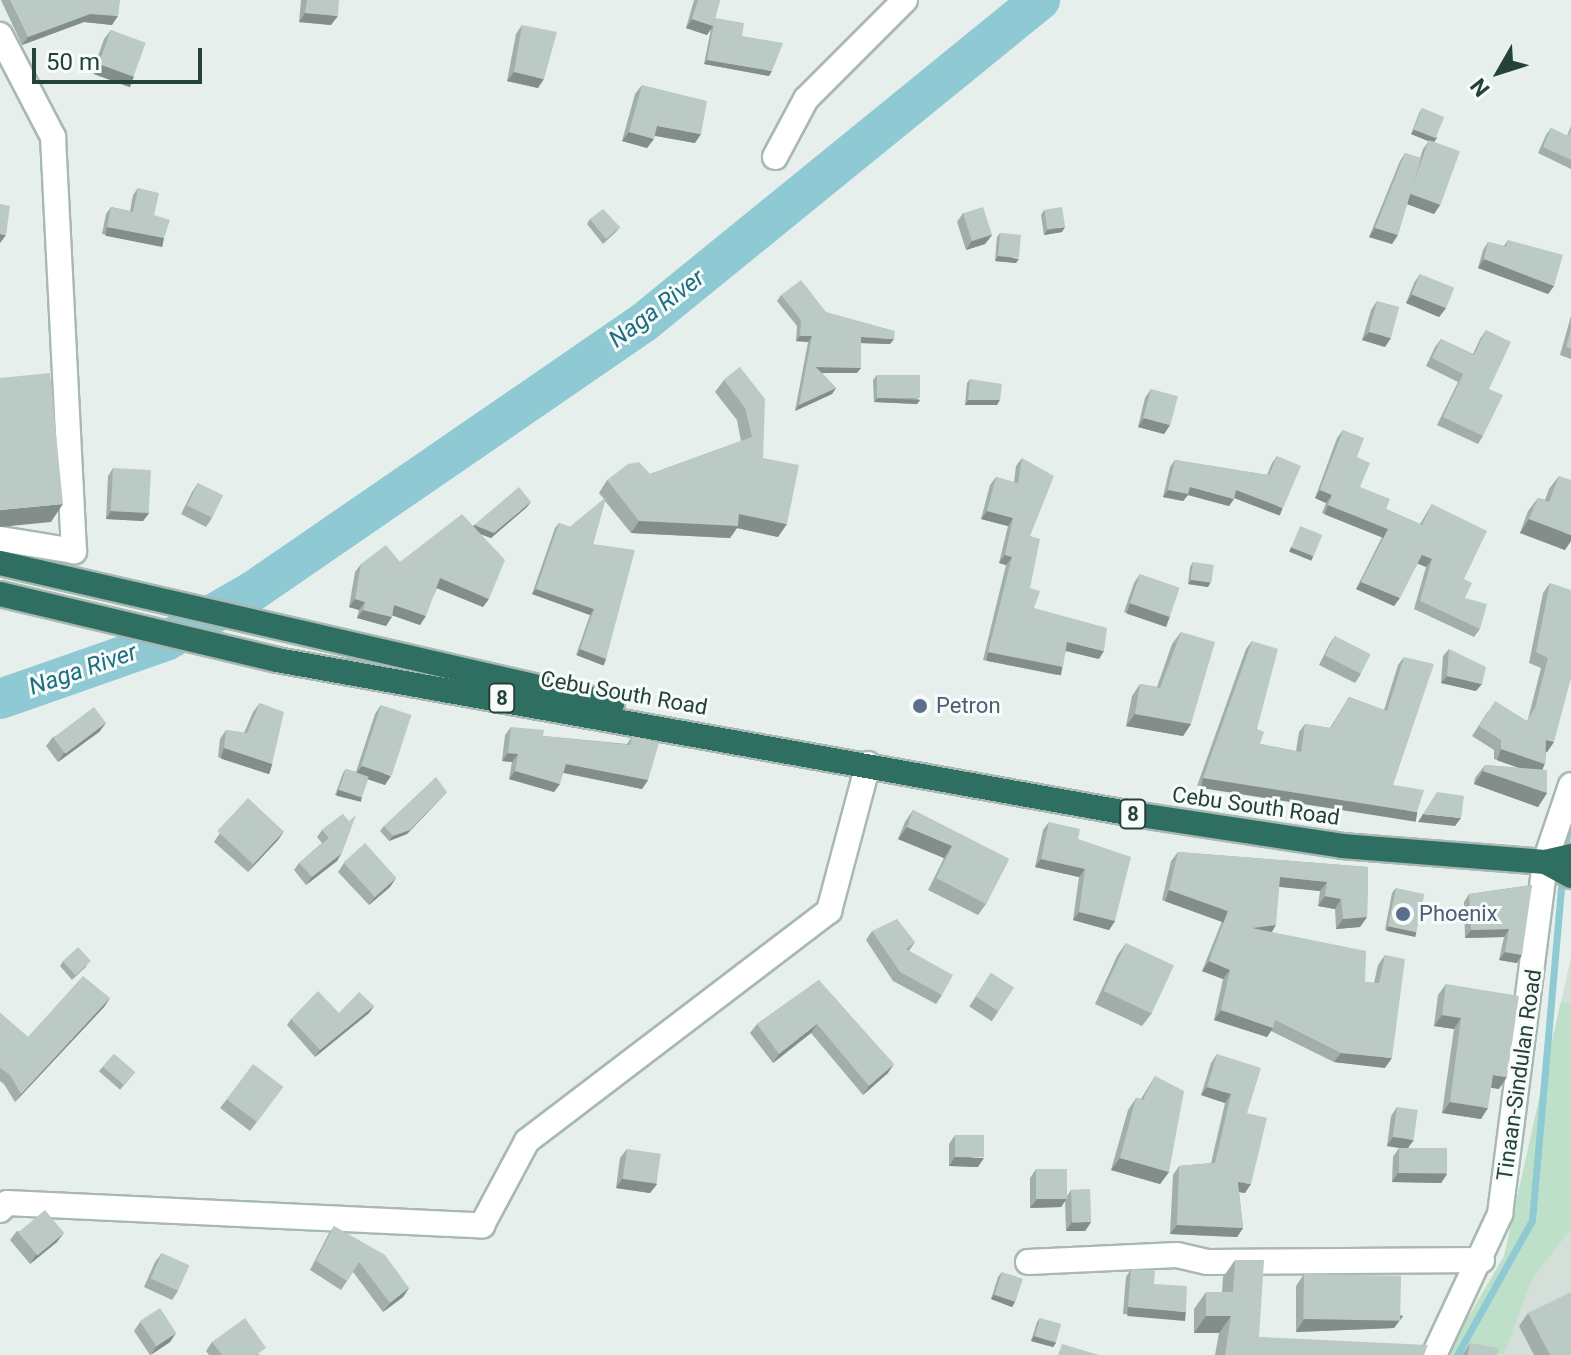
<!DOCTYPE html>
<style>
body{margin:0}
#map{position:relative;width:1571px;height:1355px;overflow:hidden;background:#e6efeb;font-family:Roboto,sans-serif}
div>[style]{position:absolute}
.built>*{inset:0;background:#d4dfda}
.green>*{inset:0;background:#bfe0c8}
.stream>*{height:7px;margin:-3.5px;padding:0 3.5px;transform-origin:3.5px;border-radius:3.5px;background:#8ec9d4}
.river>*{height:40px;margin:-20px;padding:0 20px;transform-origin:20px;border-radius:20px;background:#8ec9d4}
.roads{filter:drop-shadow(2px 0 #a8b8b2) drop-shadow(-2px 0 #a8b8b2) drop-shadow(0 2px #a8b8b2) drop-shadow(0 -2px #a8b8b2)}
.minor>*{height:24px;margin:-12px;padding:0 12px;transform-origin:12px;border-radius:12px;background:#fff}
.highway>*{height:24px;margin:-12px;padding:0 12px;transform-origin:12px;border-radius:12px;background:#2f6f62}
.wall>*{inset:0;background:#a1aea9;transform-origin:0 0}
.shaded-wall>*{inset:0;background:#838d89;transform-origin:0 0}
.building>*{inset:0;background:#bbcac4;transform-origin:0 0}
.dots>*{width:22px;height:22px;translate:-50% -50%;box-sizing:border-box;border:4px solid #f7fbf9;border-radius:50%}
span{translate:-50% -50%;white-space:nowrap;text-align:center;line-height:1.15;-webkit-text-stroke:6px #f7fbf9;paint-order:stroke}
.shield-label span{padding:2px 6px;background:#f7fbf9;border:2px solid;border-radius:6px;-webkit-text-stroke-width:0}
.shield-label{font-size:20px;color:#24423a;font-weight:700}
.street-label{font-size:22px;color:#24423a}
.service-label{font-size:22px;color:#4e5e75}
.left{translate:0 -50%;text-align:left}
.water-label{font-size:24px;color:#1c6f80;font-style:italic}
.north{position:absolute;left:1459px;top:32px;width:80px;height:80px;-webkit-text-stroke:6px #f7fbf9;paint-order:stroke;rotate:231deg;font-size:22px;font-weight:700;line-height:32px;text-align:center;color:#24423a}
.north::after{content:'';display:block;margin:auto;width:28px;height:36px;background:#24423a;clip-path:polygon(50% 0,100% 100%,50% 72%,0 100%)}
.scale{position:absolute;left:32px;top:48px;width:170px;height:36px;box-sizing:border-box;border:4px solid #24423a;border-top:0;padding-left:10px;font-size:24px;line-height:28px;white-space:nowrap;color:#24423a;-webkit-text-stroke:6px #f7fbf9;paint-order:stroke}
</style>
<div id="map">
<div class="built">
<div style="clip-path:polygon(1571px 957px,1571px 1355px,1479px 1355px,1489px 1325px)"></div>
</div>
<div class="green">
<div style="clip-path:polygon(1561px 1001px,1571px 1005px,1571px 1229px,1532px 1279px,1504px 1354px,1446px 1355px,1504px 1256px)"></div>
</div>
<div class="stream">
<div style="left:1565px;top:854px;width:28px;rotate:-84deg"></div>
<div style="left:1457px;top:1355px;width:154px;rotate:-60.9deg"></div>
<div style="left:1532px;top:1220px;width:343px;rotate:-85deg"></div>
</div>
<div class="river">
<div style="left:0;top:699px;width:176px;rotate:-19.3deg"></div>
<div style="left:166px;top:641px;width:100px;rotate:-29.9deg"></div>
<div style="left:253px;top:591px;width:473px;rotate:-34.5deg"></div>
<div style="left:643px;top:323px;width:512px;rotate:-39.13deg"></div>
</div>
<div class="roads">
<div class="minor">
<div style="left:0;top:35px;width:115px;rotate:62.5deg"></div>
<div style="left:53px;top:137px;width:415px;rotate:87.1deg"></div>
<div style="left:74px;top:551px;width:75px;rotate:-170.8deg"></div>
<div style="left:775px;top:157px;width:66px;rotate:-61.9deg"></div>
<div style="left:806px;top:99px;width:140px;rotate:-45deg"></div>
<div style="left:0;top:1210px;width:10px;rotate:-45deg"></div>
<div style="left:7px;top:1203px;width:476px;rotate:2.7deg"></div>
<div style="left:482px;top:1225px;width:95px;rotate:-61.8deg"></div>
<div style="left:527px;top:1141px;width:380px;rotate:-37.3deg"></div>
<div style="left:829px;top:911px;width:152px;rotate:-75.1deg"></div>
<div style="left:1028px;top:1262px;width:149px;rotate:-2.7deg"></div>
<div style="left:1177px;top:1255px;width:31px;rotate:13deg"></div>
<div style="left:1207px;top:1262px;width:275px;rotate:-0.4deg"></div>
<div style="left:1434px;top:1355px;width:156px;rotate:-64.9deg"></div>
<div style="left:1500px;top:1214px;width:355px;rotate:-82.7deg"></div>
<div style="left:1545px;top:862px;width:81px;rotate:-71.3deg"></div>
</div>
<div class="highway">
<div style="left:0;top:563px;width:628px;rotate:12.97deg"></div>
<div style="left:0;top:594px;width:285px;rotate:13.4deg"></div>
<div style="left:277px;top:660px;width:864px;rotate:10.2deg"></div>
<div style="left:1127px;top:813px;width:218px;rotate:8.7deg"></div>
<div style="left:1342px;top:846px;width:204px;rotate:4.5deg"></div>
<div style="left:1545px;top:862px;width:27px;rotate:-13deg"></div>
<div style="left:1545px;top:862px;width:30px;rotate:28deg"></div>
</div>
</div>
<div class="wall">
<div style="clip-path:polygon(1px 0,120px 0,112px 25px,84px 22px,22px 45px)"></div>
<div style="clip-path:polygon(301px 0,339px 0,331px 25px,299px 22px)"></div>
<div style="clip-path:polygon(694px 0,720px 0,715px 18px,742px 36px,769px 76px,704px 64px,711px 29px,707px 35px,686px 28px)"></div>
<div style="clip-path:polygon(522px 25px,538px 88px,507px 81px,516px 34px)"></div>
<div style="clip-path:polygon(111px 30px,134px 77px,128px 86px,92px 73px,104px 39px)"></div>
<div style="clip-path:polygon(642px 85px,695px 143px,655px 136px,647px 148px,622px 141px,635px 94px)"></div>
<div style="clip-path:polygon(1422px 108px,1437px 138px,1434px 142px,1440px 205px,1434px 214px,1407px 204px,1392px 244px,1369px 237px,1400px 161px,1405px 153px,1420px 158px,1423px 149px,1429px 141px,1411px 134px,1419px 113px)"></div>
<div style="clip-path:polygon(1571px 126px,1571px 169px,1538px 153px,1546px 135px,1551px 128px,1567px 136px)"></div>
<div style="clip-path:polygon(138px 188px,154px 215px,164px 238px,159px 245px,102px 234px,106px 214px,111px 207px,130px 211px,133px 195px)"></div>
<div style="clip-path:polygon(1044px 210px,1062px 232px,1044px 235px,1041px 215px)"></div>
<div style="clip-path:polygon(963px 213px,992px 235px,985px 244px,966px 250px,957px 222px)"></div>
<div style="clip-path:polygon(590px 219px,620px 227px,616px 232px,603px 244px,587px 224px)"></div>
<div style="clip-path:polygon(1000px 233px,1016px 263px,995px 261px,997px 237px)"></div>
<div style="clip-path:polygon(1508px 240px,1554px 286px,1548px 294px,1478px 268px,1483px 250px,1488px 242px,1504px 246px)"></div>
<div style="clip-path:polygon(1420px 274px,1446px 308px,1439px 317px,1406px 303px,1414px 283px)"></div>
<div style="clip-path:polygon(781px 295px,826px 312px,890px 344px,861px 343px,857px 373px,822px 373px,836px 388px,832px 394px,795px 411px,808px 342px,796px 341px,797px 326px,777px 301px)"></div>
<div style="clip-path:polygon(1377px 301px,1385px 347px,1362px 340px,1371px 310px)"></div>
<div style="clip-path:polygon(1571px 316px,1571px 359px,1560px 355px)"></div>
<div style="clip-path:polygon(1486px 330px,1483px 436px,1478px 444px,1437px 425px,1458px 382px,1426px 366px,1435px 347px,1441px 339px,1473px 354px,1480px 339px)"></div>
<div style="clip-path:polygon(740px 367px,763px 458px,778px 537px,737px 528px,730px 538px,631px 533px,605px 501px,593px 544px,606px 659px,602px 665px,576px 655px,590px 615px,532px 594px,555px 528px,559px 523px,570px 527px,604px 499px,599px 493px,607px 480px,650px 474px,741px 441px,737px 420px,715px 392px,724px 380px)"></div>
<div style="clip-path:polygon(877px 375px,920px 400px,917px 404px,874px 402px,873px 380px)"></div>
<div style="clip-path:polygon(970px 379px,997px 405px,965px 405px,967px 383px)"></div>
<div style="clip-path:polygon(1151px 389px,1170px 425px,1164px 434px,1138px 427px,1145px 398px)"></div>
<div style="clip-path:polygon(1343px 430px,1357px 457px,1360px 487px,1386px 509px,1420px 524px,1432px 504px,1464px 579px,1465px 598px,1480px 629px,1474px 637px,1414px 609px,1426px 567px,1418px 563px,1394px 606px,1356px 589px,1382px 537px,1322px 513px,1326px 503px,1315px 498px,1337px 438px)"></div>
<div style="clip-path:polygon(1277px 456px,1278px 515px,1234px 498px,1229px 506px,1188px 495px,1183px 501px,1163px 497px,1170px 467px,1175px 460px,1267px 475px,1272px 463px)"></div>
<div style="clip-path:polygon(1022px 458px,1030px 536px,1030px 588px,1034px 608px,1099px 659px,1066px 651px,1057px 675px,983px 660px,1006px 565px,999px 563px,1008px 526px,981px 519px,990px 485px,996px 477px,1014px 482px,1016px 466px)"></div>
<div style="clip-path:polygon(113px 468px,149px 513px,143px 521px,106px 519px,108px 476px)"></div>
<div style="clip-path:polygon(1559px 476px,1565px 550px,1520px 533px,1528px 511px,1538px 498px,1545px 500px,1549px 489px)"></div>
<div style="clip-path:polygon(198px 483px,212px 518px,206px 527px,181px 514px,192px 492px)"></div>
<div style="clip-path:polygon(527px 507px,491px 538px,480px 534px,483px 607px,437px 588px,420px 625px,392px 615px,386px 626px,357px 618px,359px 610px,349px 607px,355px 572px,361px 564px,400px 562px,473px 526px)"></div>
<div style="clip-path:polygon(1193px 562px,1208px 587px,1188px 584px,1190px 567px)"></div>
<div style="clip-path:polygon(1140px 574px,1170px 617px,1164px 626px,1124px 612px,1134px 583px)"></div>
<div style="clip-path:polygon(1550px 583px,1554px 742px,1547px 752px,1546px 752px,1545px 764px,1541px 770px,1547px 793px,1538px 807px,1474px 784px,1475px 778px,1485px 765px,1519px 768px,1494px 759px,1494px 750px,1472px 736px,1488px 711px,1527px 721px,1528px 719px,1541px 668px,1529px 663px,1543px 593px)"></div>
<div style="clip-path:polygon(1181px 632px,1191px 724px,1183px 736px,1126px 726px,1132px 696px,1140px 684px,1157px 687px,1172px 644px)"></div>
<div style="clip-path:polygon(1335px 636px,1361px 674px,1355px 683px,1319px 665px,1329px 645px)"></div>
<div style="clip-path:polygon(1252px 641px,1257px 729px,1260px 744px,1296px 751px,1299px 732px,1305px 724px,1330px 728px,1349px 697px,1384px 710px,1398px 665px,1404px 657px,1393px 785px,1411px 820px,1197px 786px,1246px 649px)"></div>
<div style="clip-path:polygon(1449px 649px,1476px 691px,1441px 683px,1443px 656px)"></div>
<div style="clip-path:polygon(260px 703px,266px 773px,218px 757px,220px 739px,226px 730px,244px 733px,253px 712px)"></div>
<div style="clip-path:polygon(381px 705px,385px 785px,368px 779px,362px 796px,359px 801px,335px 795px,343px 773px,346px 769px,356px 772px,375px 714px)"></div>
<div style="clip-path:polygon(106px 723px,99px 732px,58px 762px,46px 746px,53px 737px)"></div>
<div style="clip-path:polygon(511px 727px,543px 736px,627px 744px,632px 736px,648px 780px,642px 789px,563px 773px,554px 792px,509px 779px,512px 762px,502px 761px,505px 735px)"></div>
<div style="clip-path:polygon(447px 792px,407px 834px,389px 841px,380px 831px,384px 826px)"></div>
<div style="clip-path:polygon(913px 810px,1009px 859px,986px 904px,978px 915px,928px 890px,944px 858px,898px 839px,905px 822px)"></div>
<div style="clip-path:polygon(343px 814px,337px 861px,306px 885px,294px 870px,299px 863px,322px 843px,317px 837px,322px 830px)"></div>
<div style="clip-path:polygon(1049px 822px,1078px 839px,1115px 921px,1109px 930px,1073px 920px,1079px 877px,1035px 867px,1043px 830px)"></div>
<div style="clip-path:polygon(284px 831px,278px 840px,248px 872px,214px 842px,220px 833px)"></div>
<div style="clip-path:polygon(1178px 852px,1368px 867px,1367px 917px,1360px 927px,1336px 929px,1335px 909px,1318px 906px,1320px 891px,1279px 887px,1272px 932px,1365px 982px,1374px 983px,1378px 965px,1385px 955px,1385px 1068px,1334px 1062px,1271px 1031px,1267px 1037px,1214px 1020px,1223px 979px,1202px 971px,1222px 921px,1162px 900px,1171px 861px)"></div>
<div style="clip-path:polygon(344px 863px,396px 878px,390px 887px,369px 905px,338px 872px)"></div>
<div style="clip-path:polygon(1532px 885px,1517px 963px,1499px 960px,1504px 937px,1465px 938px,1464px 902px,1469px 894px)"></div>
<div style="clip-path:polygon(1396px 888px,1416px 932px,1413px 936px,1385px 930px,1392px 893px)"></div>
<div style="clip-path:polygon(872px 931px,915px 942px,909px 951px,942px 995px,936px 1004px,893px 981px,866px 940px)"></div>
<div style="clip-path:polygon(1126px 943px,1152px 1013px,1142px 1026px,1095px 1004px,1117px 956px)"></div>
<div style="clip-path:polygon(63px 961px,87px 966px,72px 980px,60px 966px)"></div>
<div style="left:991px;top:973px;width:27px;height:40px;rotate:33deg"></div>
<div style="clip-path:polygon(819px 980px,888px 1073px,863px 1095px,811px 1033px,773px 1063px,750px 1033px,757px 1024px)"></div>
<div style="clip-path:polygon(1446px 984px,1499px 1089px,1491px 1087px,1481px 1119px,1442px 1113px,1454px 1029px,1434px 1026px,1438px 995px)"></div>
<div style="clip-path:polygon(110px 998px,104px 1007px,15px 1102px,4px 1084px,0 1081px,0 1013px,28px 1037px)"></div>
<div style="clip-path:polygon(374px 1006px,369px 1013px,315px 1057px,287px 1025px,291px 1019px,339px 1013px)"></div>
<div style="left:114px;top:1054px;width:28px;height:23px;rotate:41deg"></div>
<div style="clip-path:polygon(1217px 1054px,1247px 1113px,1245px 1193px,1239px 1192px,1243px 1228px,1237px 1237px,1170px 1234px,1173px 1175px,1179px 1166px,1211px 1163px,1225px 1103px,1201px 1095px,1211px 1063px)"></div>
<div style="clip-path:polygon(1155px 1076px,1169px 1172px,1160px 1184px,1111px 1170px,1128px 1110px,1136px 1098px,1141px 1099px)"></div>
<div style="clip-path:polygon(283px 1087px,250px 1131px,220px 1108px,227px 1099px)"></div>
<div style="clip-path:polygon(1397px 1107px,1409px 1148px,1447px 1174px,1441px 1183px,1392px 1182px,1393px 1157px,1399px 1148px,1387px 1146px,1391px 1116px)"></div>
<div style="clip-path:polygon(955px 1135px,978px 1167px,949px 1166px,949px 1144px)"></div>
<div style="clip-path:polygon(627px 1149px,657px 1184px,650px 1193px,616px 1188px,620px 1158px)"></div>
<div style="clip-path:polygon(1036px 1169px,1067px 1196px,1071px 1190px,1091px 1222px,1085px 1231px,1066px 1231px,1065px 1201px,1061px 1207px,1030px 1208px,1030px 1178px)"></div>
<div style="clip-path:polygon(334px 1226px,409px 1288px,403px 1297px,383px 1312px,353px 1272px,341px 1290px,310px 1270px,328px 1235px)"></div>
<div style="clip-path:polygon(17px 1231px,57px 1242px,30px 1264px,10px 1240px)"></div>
<div style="clip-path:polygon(162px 1253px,178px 1291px,172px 1300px,144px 1287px,155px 1262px)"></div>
<div style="clip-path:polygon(1235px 1260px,1259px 1337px,1424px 1355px,1215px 1355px,1219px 1333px,1194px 1333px,1194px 1309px,1206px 1292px,1222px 1292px,1223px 1277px)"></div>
<div style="clip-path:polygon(1131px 1269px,1154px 1284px,1181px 1319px,1123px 1314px,1126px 1277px)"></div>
<div style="clip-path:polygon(1002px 1272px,1015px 1302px,1012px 1307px,991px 1299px,998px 1277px)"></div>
<div style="clip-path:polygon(1304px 1274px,1403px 1316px,1394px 1328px,1296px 1332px,1296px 1286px)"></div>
<div style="clip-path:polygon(1528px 1313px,1571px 1355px,1534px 1355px,1519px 1326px)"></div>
<div style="clip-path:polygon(1040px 1318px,1056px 1343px,1053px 1347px,1031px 1341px,1037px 1322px)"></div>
<div style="clip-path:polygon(140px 1322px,176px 1333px,170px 1342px,150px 1355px,134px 1331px)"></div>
<div style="clip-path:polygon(212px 1342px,261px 1355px,209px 1355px,206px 1351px)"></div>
<div style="clip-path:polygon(1470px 1343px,1497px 1355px,1462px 1355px)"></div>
</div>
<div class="shaded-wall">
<div style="clip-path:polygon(305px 13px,338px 16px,331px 25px,299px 22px)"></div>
<div style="clip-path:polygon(90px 14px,118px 16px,112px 25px,84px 22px,22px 45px,28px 37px)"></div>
<div style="clip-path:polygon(692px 19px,713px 26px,707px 35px,686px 28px)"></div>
<div style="clip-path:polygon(707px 60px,772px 71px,769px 76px,704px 64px)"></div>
<div style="left:98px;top:64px;width:38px;height:11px;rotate:20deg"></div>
<div style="clip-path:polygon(514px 72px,544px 79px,538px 88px,507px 81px)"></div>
<div style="clip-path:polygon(657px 126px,701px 134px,695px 143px,651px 135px)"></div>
<div style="clip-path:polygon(1414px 130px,1437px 138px,1433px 143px,1411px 134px)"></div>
<div style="clip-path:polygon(629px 132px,654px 139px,647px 148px,622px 141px)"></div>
<div style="clip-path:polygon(1411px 194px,1440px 205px,1434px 214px,1404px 203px)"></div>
<div style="left:107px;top:227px;width:58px;height:9px;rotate:11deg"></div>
<div style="clip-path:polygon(1065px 227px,1062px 232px,1044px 235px,1047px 230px)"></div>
<div style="clip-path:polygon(1375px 228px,1398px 235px,1392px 244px,1369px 237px)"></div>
<div style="clip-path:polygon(0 234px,6px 235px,0 243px)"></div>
<div style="clip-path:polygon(992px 235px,985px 244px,966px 250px,972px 241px)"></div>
<div style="clip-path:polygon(998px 256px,1019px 259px,1016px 263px,995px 261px)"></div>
<div style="clip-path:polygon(1484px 259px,1554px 286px,1548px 294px,1478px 268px)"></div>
<div style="clip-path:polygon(1412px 294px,1446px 308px,1439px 317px,1406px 303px)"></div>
<div style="clip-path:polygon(1369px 332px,1391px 338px,1385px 347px,1362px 340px)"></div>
<div style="clip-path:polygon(800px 336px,812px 336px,808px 342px,796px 341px)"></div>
<div style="clip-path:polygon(861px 337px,894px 339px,890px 344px,857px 343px)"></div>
<div style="clip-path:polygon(816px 367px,861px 368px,857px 373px,812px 373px)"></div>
<div style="clip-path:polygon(836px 388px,832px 394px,795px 411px,799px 405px)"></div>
<div style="clip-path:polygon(878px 398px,920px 400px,917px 404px,874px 402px)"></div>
<div style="clip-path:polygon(968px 400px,1000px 400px,997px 405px,965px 405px)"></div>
<div style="clip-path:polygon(1144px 418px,1170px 425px,1164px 434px,1138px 427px)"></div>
<div style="clip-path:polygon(1190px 487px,1234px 499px,1229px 506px,1188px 495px,1183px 501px,1163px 497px,1168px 490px)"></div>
<div style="left:1236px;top:490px;width:50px;height:8px;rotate:21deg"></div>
<div style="clip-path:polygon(1320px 490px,1332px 495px,1326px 503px,1315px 498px)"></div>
<div style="clip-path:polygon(531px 502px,527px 507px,491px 538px,470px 530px,474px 525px)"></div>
<div style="clip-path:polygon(63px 504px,51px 522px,0 527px,0 510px)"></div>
<div style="left:1328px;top:505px;width:65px;height:10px;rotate:22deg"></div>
<div style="clip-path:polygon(111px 511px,149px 513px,143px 521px,106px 519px)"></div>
<div style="clip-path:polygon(987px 511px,1013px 518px,1008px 526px,981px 519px)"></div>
<div style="clip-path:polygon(739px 514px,787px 524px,778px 537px,737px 528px,730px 538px,631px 533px,639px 521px)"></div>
<div style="clip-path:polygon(1529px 519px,1571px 535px,1571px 541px,1565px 550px,1520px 533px)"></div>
<div style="left:1291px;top:547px;width:24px;height:5px;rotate:22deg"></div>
<div style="clip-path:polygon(1005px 555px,1012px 557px,1006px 565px,999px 563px)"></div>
<div style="clip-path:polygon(1422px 555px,1432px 559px,1426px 567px,1416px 563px)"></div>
<div style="clip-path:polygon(440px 578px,489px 599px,483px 607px,434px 587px)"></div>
<div style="clip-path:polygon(1191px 580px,1211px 582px,1208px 587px,1188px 584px)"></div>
<div style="clip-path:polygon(1361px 582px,1400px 598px,1394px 606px,1356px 589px)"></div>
<div style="clip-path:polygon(536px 589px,594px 609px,590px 615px,532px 594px)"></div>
<div style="clip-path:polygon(355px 599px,365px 602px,359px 610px,349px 607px)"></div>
<div style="left:1130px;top:603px;width:42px;height:11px;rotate:19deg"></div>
<div style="clip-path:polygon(394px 605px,426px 616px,420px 625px,388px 614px)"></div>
<div style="clip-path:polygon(363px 610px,392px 617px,386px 626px,357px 618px)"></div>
<div style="clip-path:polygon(1067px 642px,1104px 651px,1099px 659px,1062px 650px)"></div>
<div style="left:580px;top:649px;width:28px;height:7px;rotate:21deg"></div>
<div style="left:988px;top:652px;width:76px;height:9px;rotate:11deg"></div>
<div style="clip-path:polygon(1447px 676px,1482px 684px,1476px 691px,1441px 683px)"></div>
<div style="clip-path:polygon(1135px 714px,1191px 724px,1183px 736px,1126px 726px)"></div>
<div style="clip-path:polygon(106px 723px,99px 732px,58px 762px,64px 753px)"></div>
<div style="clip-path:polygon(1546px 740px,1554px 742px,1547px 752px,1539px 750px)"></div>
<div style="left:224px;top:748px;width:51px;height:11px;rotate:18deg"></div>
<div style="left:1501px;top:749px;width:46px;height:12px;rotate:19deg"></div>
<div style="clip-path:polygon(508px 753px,518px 754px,512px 762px,502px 761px)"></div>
<div style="clip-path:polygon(566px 764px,648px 780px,642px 789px,560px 772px)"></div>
<div style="clip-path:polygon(362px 766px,391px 776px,385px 785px,355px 775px)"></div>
<div style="clip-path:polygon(515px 771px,560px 784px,554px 792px,509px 779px)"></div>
<div style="clip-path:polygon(1483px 771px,1547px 793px,1538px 807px,1474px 784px)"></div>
<div style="left:1203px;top:778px;width:217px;height:10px;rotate:9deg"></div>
<div style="left:338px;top:790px;width:25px;height:6px;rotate:14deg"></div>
<div style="clip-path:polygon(447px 792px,407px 834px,389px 841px,393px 836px)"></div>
<div style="clip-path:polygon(1423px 814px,1461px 818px,1455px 826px,1418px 822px)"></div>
<div style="clip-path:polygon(907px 827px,952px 846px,944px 858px,898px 839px)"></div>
<div style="clip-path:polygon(284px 831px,278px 840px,248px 872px,255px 863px)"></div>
<div style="clip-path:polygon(342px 853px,337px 861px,306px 885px,312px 877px)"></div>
<div style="clip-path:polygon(1041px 859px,1085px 869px,1079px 877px,1035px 867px)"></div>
<div style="clip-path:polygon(1280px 877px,1327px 882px,1320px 891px,1273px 886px)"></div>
<div style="clip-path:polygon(396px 878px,390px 887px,369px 905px,376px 896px)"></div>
<div style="left:1169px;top:890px;width:63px;height:12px;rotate:20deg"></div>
<div style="clip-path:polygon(1325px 896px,1341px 899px,1335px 909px,1318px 906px)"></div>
<div style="clip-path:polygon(1079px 912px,1115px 921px,1109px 930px,1073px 920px)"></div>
<div style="clip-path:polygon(1367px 917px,1360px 927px,1336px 929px,1343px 919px)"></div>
<div style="clip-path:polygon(1276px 925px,1270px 935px,1252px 928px)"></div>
<div style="left:1388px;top:926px;width:29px;height:5px;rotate:12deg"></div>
<div style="clip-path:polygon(1509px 929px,1504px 937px,1465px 938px,1471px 930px)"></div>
<div style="clip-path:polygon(1505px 952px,1522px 955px,1517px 963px,1499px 960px)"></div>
<div style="clip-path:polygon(1209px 961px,1230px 970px,1223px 979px,1202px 971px)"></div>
<div style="clip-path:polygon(110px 998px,104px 1007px,15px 1102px,21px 1094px)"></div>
<div style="clip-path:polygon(374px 1006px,369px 1013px,315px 1057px,320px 1050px)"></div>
<div style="clip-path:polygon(1221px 1010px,1273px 1028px,1267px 1037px,1214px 1020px)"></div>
<div style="clip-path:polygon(1442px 1015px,1461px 1018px,1454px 1029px,1434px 1026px)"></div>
<div style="clip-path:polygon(817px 1024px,811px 1033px,773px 1063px,779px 1054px)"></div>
<div style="clip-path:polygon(1341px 1053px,1392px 1058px,1385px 1068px,1334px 1062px)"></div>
<div style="clip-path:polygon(894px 1064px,888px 1073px,863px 1095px,869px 1086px)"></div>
<div style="clip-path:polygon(1493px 1075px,1507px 1077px,1499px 1089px,1485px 1087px)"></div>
<div style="clip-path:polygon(1207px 1087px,1231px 1094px,1225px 1103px,1201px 1095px)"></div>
<div style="clip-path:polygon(1450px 1102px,1488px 1108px,1481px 1119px,1442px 1113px)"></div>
<div style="clip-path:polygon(1393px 1137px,1414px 1140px,1407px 1149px,1387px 1146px)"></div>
<div style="clip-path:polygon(955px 1157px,984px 1158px,978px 1167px,949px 1166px)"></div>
<div style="clip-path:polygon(1120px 1158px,1169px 1172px,1160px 1184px,1111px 1170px)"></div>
<div style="clip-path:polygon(1398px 1173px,1447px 1174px,1441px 1183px,1392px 1182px)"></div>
<div style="clip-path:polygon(622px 1179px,657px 1184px,650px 1193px,616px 1188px)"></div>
<div style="clip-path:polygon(1238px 1182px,1251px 1184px,1245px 1193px,1232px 1191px)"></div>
<div style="clip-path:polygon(1067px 1198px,1061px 1207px,1030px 1208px,1037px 1199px)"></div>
<div style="clip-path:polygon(1072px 1222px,1091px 1222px,1085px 1231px,1066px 1231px)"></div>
<div style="clip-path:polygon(1177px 1225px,1243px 1228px,1237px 1237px,1170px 1234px)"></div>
<div style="clip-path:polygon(64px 1233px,57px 1242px,30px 1264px,36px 1255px)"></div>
<div style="clip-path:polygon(409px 1288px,403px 1297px,383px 1312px,390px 1303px)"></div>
<div style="clip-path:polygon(994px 1295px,1015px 1302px,1012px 1307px,991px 1299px)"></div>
<div style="left:1128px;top:1307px;width:58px;height:9px;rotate:5deg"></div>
<div style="clip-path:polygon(1206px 1316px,1231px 1316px,1219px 1333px,1194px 1333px)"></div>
<div style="clip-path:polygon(1403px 1316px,1394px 1328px,1296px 1332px,1304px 1319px)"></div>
<div style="clip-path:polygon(176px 1333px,170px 1342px,151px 1355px,157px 1346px)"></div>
<div style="clip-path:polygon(1034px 1336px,1056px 1343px,1053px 1347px,1031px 1341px)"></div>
</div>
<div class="building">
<div style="clip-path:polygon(10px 0,120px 0,118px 16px,90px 14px,28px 37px)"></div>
<div style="clip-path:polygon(307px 0,339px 0,338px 16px,305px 13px)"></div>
<div style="clip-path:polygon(698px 0,720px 0,713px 26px,692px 19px)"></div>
<div style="clip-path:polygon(715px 18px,744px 23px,742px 36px,783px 43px,772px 71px,707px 60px)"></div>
<div style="clip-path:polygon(522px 25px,557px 32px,544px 79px,514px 72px)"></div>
<div style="left:111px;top:30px;width:37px;height:36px;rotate:20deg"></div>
<div style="clip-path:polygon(642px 85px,707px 101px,701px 134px,657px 126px,654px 139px,629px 132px)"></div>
<div style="left:1422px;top:108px;width:24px;height:23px;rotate:22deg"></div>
<div style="clip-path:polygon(1551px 128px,1568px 136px,1571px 130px,1571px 160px,1543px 147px)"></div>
<div style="left:1429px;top:140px;width:33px;height:57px;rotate:20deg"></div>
<div style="clip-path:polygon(1405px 153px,1421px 158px,1398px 235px,1375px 228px)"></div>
<div style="clip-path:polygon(138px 188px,159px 193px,154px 215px,170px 220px,164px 238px,107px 227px,111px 207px,133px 212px)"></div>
<div style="clip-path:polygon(0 204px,10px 206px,6px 235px,0 234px)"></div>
<div style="left:983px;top:207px;width:29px;height:21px;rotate:72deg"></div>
<div style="left:1062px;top:207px;width:20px;height:18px;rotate:81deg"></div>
<div style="clip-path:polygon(603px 209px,620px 227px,606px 239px,590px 219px)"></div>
<div style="left:1000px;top:233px;width:21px;height:23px;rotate:5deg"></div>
<div style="clip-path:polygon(1508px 240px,1563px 255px,1554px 286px,1484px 259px,1488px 242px,1506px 247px)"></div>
<div style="left:1420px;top:274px;width:37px;height:22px;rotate:22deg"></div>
<div style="clip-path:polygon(801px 280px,826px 312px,895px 331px,894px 339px,861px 337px,861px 368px,816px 367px,836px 388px,799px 405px,812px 336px,800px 336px,801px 320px,781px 295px)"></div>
<div style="left:1377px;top:301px;width:23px;height:32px;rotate:15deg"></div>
<div style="clip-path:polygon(1571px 328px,1571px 349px,1566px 347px)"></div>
<div style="clip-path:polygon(1486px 330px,1511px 342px,1489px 389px,1503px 395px,1483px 436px,1443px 417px,1463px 374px,1432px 358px,1441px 339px,1474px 355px)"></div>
<div style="clip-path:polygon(740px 367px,765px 399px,763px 458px,799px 465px,787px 524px,739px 514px,738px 526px,639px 521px,607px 480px,628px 464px,639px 462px,650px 474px,752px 437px,745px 408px,724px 380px)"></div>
<div style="clip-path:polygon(50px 373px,63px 504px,0 510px,0 378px)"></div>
<div style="left:877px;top:375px;width:43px;height:23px"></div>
<div style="clip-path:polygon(970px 379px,1002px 384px,1000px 400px,968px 400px)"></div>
<div style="left:1151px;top:389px;width:28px;height:30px;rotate:15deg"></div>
<div style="clip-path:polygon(1343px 430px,1364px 438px,1357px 457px,1370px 463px,1360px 487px,1390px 499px,1386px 509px,1422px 525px,1432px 504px,1487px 531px,1464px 579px,1472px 583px,1465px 598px,1487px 604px,1480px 629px,1420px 601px,1432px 559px,1422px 555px,1400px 598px,1361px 582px,1388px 529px,1328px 505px,1332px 495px,1320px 490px)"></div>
<div style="clip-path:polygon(1277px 456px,1301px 466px,1283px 508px,1236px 490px,1234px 499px,1190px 487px,1188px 494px,1168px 490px,1175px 460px,1269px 475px)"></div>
<div style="clip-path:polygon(1022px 458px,1054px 476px,1030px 536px,1040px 539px,1030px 588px,1040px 591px,1034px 608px,1107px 628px,1104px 651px,1067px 642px,1063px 667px,988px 652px,1012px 557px,1005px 555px,1013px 518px,987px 511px,996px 477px,1018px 483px)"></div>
<div style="left:113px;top:468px;width:38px;height:43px;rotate:3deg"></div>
<div style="clip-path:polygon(1559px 476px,1571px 480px,1571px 535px,1529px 519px,1538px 498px,1549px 502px)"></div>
<div style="left:198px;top:483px;width:28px;height:25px;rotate:26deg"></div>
<div style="clip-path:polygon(519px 487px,531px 502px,494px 533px,474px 525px)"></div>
<div style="clip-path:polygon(606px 497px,593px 544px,635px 550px,606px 659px,580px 649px,594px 609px,536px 589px,559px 523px,570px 527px)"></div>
<div style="clip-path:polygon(462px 514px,505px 560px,489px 599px,440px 578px,426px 616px,394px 605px,392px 617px,363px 610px,365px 602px,355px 599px,361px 564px,386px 545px,400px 562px)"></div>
<div style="left:1300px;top:526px;width:24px;height:23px;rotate:22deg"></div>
<div style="left:1193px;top:562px;width:21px;height:18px;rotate:8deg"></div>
<div style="left:1140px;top:574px;width:42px;height:31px;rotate:19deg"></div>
<div style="clip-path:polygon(1550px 583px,1571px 590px,1571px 678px,1554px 742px,1546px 740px,1545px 764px,1501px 749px,1501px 740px,1479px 726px,1495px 701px,1527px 721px,1535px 708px,1548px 658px,1536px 652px)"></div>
<div style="clip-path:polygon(1181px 632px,1215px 642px,1191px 724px,1135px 714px,1140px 684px,1160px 688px)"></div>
<div style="left:1335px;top:636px;width:40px;height:22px;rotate:27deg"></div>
<div style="clip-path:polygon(1252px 641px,1278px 649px,1257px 729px,1264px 732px,1260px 744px,1301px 752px,1305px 724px,1331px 728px,1349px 697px,1387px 711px,1404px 657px,1434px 664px,1393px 785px,1424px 790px,1417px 812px,1203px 778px)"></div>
<div style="clip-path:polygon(1449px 649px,1486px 667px,1482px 684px,1447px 676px)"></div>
<div style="clip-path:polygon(260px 703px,284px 712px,272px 764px,224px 748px,226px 730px,247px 733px)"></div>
<div style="left:381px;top:705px;width:32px;height:64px;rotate:18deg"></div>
<div style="left:94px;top:707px;width:20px;height:51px;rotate:53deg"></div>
<div style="clip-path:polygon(511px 727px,544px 730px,543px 736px,630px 745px,632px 736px,659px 743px,648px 780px,566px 764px,560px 784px,515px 771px,518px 754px,508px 753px)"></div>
<div style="clip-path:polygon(1485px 765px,1547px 770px,1547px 793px,1483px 771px)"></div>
<div style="left:346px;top:769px;width:24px;height:22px;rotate:19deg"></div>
<div style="clip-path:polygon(436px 777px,447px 792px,410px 830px,393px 836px,384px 826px)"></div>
<div style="clip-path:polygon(1437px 792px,1464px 796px,1461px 818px,1423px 814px)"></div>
<div style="left:248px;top:798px;width:49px;height:45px;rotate:43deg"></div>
<div style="clip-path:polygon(913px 810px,1009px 859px,986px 904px,936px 878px,952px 846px,907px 827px)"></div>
<div style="clip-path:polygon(343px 814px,349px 821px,356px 815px,342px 853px,312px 877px,299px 863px,329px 838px,322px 830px)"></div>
<div style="clip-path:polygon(1049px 822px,1080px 829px,1078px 839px,1131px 857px,1115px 921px,1079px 912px,1085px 869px,1041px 859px)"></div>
<div style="left:365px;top:843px;width:47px;height:29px;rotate:48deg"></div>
<div style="clip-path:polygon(1178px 852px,1368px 867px,1367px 917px,1343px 919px,1341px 899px,1325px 896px,1327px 882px,1280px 877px,1276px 925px,1252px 928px,1366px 951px,1365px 982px,1379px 983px,1385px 955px,1405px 959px,1392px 1058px,1341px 1053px,1275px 1020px,1273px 1028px,1221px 1010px,1230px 970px,1209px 961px,1228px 911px,1169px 890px)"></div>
<div style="clip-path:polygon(1532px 885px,1522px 955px,1505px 952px,1509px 929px,1471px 930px,1469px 894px)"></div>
<div style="left:1396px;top:888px;width:29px;height:39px;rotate:12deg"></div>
<div style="clip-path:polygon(897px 919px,915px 942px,906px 949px,953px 975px,942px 995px,900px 972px,872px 931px)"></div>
<div style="left:1126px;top:943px;width:53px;height:53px;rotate:25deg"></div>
<div style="left:78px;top:947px;width:19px;height:21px;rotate:47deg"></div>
<div style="left:991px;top:973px;width:27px;height:28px;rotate:33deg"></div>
<div style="clip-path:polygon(83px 976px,110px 998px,21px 1094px,10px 1075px,0 1068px,0 1013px,28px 1037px)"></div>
<div style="clip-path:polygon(819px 980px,894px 1064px,869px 1086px,817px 1024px,779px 1054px,757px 1024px)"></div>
<div style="clip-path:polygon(1446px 984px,1519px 996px,1507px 1077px,1493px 1075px,1488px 1108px,1450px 1102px,1461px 1018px,1442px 1015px)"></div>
<div style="clip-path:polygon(318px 991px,339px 1013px,359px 992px,374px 1006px,320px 1050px,291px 1019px)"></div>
<div style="left:114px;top:1054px;width:28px;height:17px;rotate:41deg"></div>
<div style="clip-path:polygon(1217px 1054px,1261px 1068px,1247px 1113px,1267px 1118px,1251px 1184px,1238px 1182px,1243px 1228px,1177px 1225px,1179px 1166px,1215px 1163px,1231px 1094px,1207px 1087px)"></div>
<div style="left:253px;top:1064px;width:38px;height:44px;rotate:37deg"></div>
<div style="clip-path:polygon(1155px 1076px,1184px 1091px,1169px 1172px,1120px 1158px,1136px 1098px,1143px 1100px)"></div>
<div style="left:1397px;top:1107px;width:21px;height:30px;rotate:8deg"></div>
<div style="left:955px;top:1135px;width:29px;height:22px"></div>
<div style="left:1399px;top:1148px;width:48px;height:25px"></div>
<div style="left:627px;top:1149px;width:34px;height:30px;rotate:8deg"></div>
<div style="left:1036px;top:1169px;width:31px;height:30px"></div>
<div style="left:1090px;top:1189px;width:33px;height:19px;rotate:88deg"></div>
<div style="left:45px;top:1210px;width:30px;height:35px;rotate:50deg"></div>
<div style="clip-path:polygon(334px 1226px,385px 1255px,409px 1288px,390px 1303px,359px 1262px,347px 1281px,316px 1261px)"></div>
<div style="left:162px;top:1253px;width:30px;height:28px;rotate:24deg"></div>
<div style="clip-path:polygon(1235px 1260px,1264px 1260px,1259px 1337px,1428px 1345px,1424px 1355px,1225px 1355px,1231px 1316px,1206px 1316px,1206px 1292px,1233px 1292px)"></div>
<div style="clip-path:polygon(1131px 1269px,1155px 1271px,1154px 1284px,1187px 1286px,1186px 1312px,1128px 1307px)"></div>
<div style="left:1002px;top:1272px;width:22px;height:24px;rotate:18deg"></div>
<div style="left:1304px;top:1274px;width:97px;height:45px;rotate:1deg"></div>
<div style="clip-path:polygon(1571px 1292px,1571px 1355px,1550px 1355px,1528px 1313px)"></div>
<div style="left:160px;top:1308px;width:30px;height:24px;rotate:57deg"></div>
<div style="clip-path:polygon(245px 1318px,266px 1348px,256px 1355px,222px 1355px,212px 1342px)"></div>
<div style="left:1040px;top:1318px;width:22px;height:19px;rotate:16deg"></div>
<div style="clip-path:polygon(1470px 1343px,1499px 1348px,1497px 1355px,1468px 1355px)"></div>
<div style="clip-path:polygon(1062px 1344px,1099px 1355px,1058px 1355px)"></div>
</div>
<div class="dots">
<div style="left:920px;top:706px;background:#5c6f8a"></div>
<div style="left:1403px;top:914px;background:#5c6f8a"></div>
</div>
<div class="shield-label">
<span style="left:502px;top:698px">8</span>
<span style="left:1133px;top:814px">8</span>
</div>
<div class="street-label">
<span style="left:624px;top:693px;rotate:10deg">Cebu South Road</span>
<span style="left:1256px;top:806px;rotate:8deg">Cebu South Road</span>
<span style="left:1519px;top:1075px;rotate:-82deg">Tinaan-Sindulan Road</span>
</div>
<div class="service-label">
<span class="left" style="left:936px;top:706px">Petron</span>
<span class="left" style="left:1419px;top:914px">Phoenix</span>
</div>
<div class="water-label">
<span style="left:657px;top:309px;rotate:-37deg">Naga River</span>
<span style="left:83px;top:670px;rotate:-19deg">Naga River</span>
</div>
<div class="north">N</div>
<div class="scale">50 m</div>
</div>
